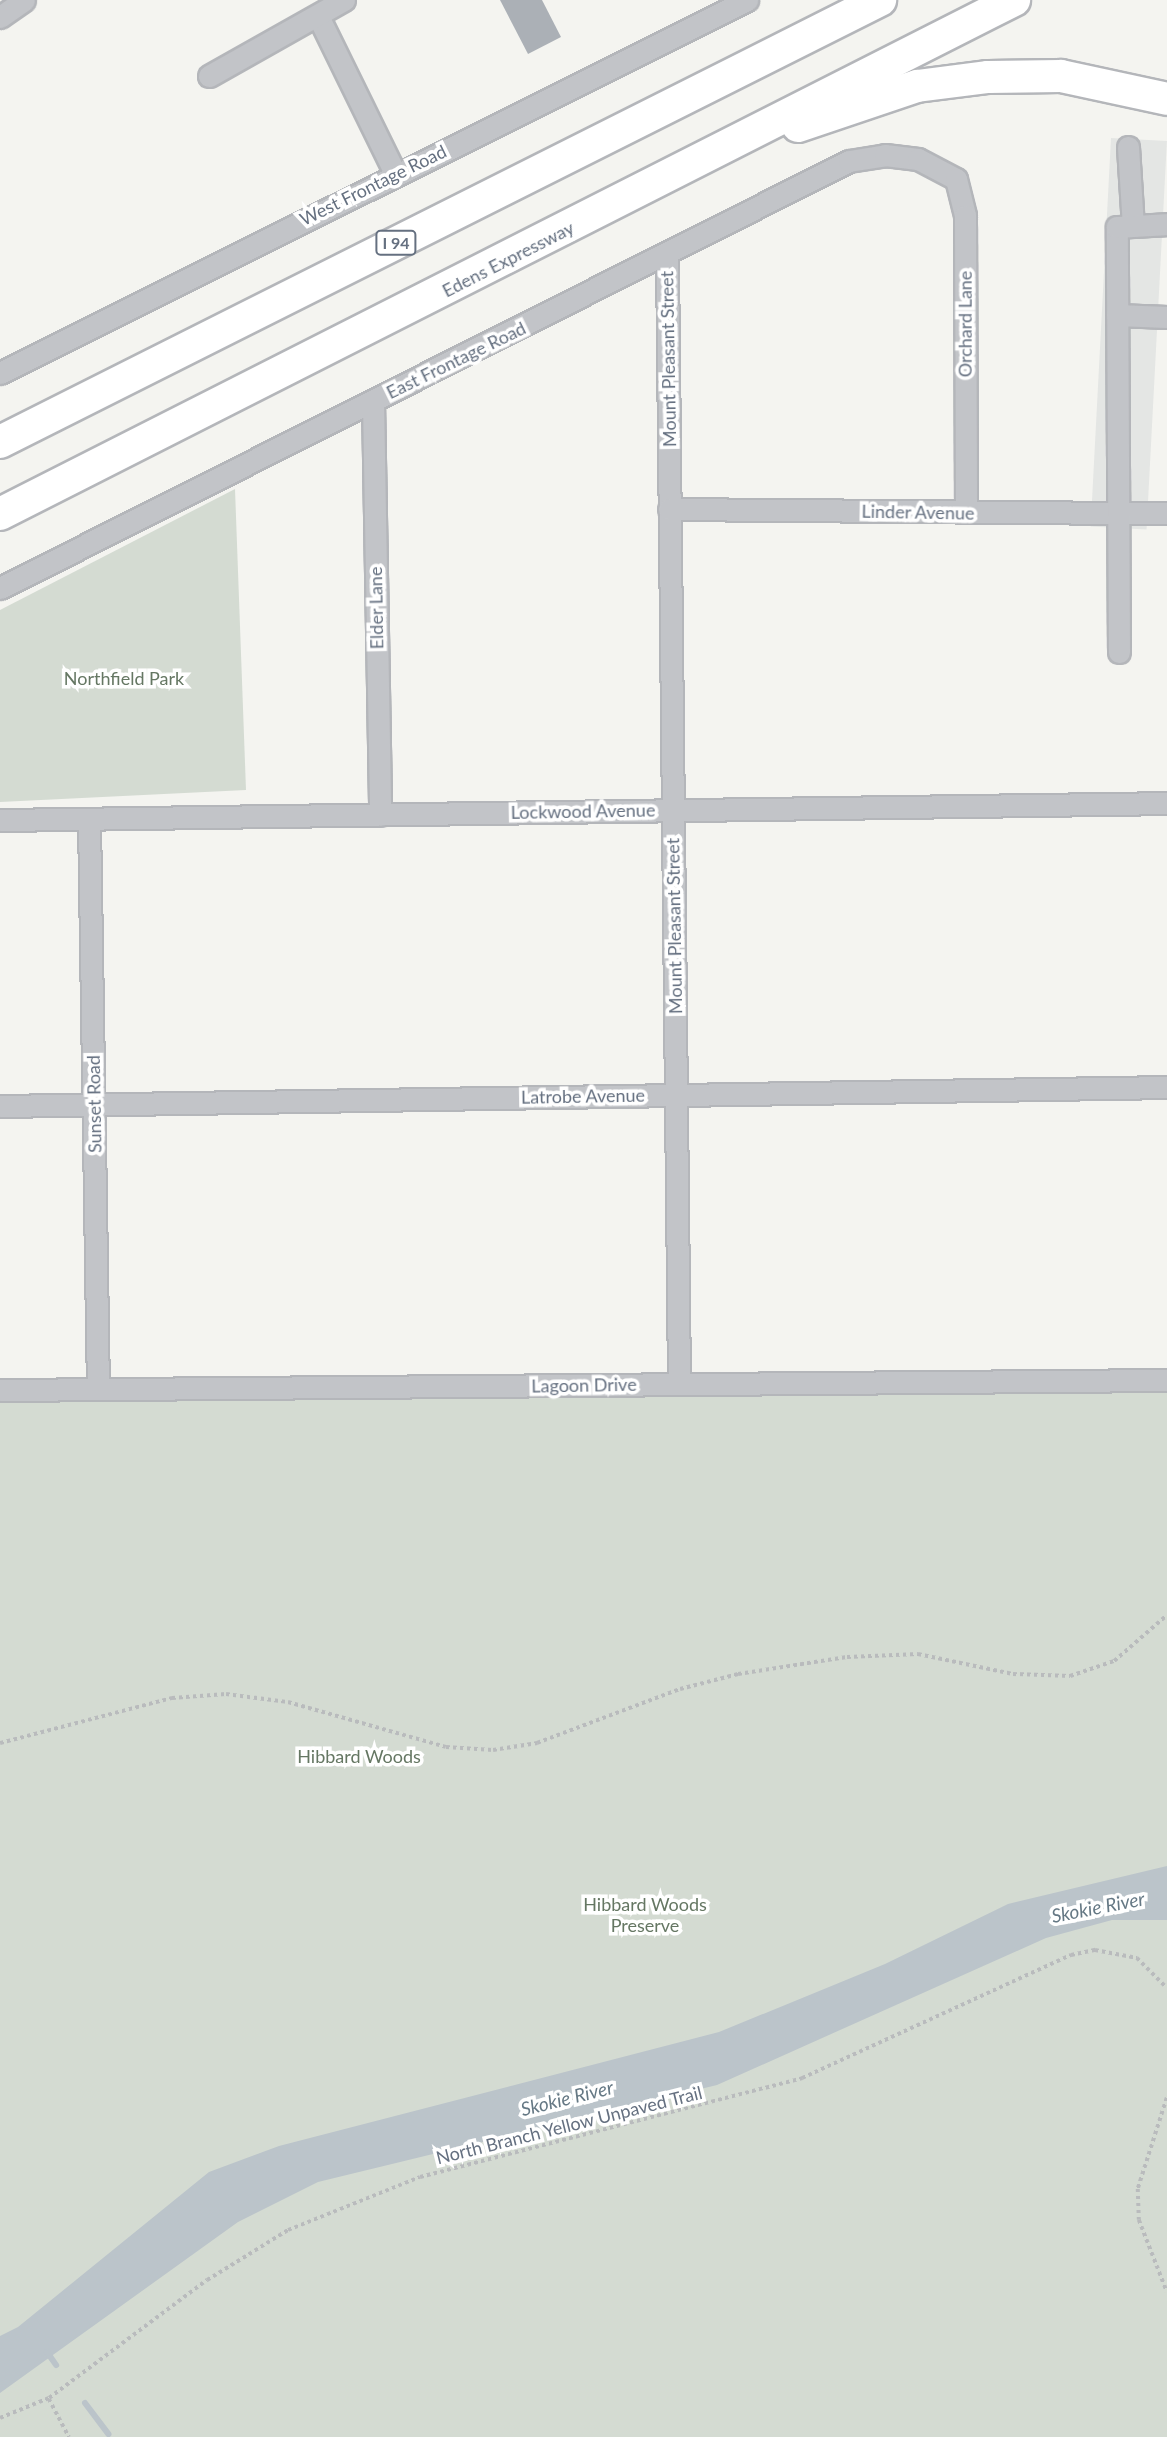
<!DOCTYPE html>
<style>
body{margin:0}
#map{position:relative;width:1167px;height:2437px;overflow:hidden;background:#f4f4f0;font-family:Lato,sans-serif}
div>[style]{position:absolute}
.built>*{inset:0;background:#e4e6e4;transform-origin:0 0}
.green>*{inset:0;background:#d4dbd2;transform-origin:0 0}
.water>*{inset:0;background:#bbc4ca}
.stream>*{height:6px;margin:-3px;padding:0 3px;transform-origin:3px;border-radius:3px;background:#bbc4ca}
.building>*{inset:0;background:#abb0b6}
.path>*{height:3.5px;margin-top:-1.75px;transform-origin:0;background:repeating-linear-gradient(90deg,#b9bbbd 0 3.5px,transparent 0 7px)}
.roads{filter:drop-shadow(2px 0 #b4b6ba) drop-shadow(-2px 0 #b4b6ba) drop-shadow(0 2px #b4b6ba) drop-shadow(0 -2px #b4b6ba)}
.minor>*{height:21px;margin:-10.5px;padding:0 10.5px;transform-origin:10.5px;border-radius:10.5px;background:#c2c4c8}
.highway>*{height:32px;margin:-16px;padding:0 16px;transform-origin:16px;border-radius:16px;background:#fff}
span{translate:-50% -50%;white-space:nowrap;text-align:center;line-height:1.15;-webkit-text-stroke:7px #fff;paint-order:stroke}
.shield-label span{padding:2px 5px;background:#fff;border:2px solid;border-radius:5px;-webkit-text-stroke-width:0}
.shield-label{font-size:16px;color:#657080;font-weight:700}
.street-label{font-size:18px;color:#657080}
.park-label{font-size:18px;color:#657763}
.water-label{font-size:19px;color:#657884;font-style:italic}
</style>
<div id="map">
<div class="built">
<div style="left:1111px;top:138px;width:56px;height:389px;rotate:3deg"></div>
</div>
<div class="green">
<div style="clip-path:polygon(235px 489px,246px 790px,0 802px,0 610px)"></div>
<div style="left:1167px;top:1389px;width:1048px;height:1167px;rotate:90deg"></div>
</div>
<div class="water">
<div style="clip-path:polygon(1167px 1866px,1167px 1920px,1112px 1920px,1046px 1938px,717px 2085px,318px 2182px,238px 2222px,0 2393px,0 2336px,18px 2327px,209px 2172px,279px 2146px,719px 2032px,885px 1964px,1008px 1904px)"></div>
</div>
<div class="stream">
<div style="left:47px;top:2352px;width:16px;rotate:55deg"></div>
<div style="left:85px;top:2403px;width:39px;rotate:53deg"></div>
</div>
<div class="building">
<div style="clip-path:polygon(500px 0,542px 0,561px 37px,528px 54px)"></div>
</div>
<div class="path">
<div style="left:0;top:1743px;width:178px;rotate:-14.7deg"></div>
<div style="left:172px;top:1698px;width:54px;rotate:-4.2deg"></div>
<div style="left:226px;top:1694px;width:63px;rotate:7.4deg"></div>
<div style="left:288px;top:1702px;width:164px;rotate:15.9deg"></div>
<div style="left:446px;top:1747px;width:47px;rotate:3.7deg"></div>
<div style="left:493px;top:1750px;width:45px;rotate:-9deg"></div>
<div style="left:537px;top:1743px;width:153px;rotate:-20.7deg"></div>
<div style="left:680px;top:1689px;width:60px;rotate:-14.5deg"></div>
<div style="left:738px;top:1674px;width:110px;rotate:-8.9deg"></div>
<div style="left:847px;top:1657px;width:71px;rotate:-2.4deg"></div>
<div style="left:918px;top:1654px;width:97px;rotate:11.9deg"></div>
<div style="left:1013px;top:1674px;width:57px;rotate:2deg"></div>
<div style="left:1070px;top:1676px;width:46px;rotate:-18.8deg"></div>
<div style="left:1114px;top:1661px;width:70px;rotate:-41deg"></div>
<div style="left:1167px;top:2098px;width:96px;rotate:107.7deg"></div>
<div style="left:1138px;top:2189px;width:31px;rotate:88deg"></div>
<div style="left:1139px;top:2220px;width:77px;rotate:68.7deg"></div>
<div style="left:49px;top:2399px;width:43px;rotate:62.2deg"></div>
<div style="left:0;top:2418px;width:53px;rotate:-22.2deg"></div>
<div style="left:49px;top:2398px;width:197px;rotate:-36.8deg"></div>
<div style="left:207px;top:2280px;width:95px;rotate:-31.7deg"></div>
<div style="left:288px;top:2230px;width:142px;rotate:-21.9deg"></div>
<div style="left:420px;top:2177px;width:395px;rotate:-14.5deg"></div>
<div style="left:802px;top:2078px;width:296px;rotate:-24.6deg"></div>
<div style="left:1071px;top:1955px;width:25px;rotate:-12deg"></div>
<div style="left:1095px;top:1950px;width:43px;rotate:10.8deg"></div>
<div style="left:1137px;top:1958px;width:42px;rotate:45deg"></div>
</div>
<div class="roads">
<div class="minor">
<div style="left:318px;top:16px;width:175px;rotate:63.9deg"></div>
<div style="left:0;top:17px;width:29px;rotate:-35deg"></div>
<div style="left:209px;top:76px;width:155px;rotate:-29.4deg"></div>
<div style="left:1128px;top:147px;width:79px;rotate:86.4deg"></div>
<div style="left:667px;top:257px;width:1127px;rotate:89.39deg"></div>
<div style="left:1117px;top:315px;width:50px;rotate:2.3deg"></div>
<div style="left:0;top:373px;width:835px;rotate:-26.53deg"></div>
<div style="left:373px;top:401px;width:414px;rotate:89deg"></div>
<div style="left:669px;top:509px;width:498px;rotate:0.5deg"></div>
<div style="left:0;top:588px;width:950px;rotate:-26.7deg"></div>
<div style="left:849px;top:161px;width:36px;rotate:-9deg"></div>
<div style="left:885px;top:155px;width:33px;rotate:7deg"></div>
<div style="left:918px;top:159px;width:43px;rotate:27.8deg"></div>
<div style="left:956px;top:179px;width:38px;rotate:76deg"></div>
<div style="left:965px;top:216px;width:296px;rotate:89.8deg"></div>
<div style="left:1119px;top:652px;width:425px;rotate:-90.3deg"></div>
<div style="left:1117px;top:227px;width:50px;rotate:-3.4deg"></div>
<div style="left:89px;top:819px;width:570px;rotate:89.1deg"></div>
<div style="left:0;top:820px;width:1167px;rotate:-0.83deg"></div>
<div style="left:0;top:1106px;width:1167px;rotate:-0.93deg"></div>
<div style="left:0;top:1390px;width:1167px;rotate:-0.49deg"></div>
</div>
<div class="highway">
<div style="left:798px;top:126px;width:126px;rotate:-18.6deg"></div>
<div style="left:917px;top:86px;width:72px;rotate:-7.2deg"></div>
<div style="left:988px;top:77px;width:73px;rotate:-0.8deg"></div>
<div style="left:1061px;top:76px;width:108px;rotate:12.2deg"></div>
<div style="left:0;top:442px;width:985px;rotate:-26.67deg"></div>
<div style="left:0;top:514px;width:1137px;rotate:-26.88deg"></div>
</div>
</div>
<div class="shield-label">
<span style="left:396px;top:243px">I 94</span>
</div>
<div class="street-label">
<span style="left:373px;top:185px;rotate:-26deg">West Frontage Road</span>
<span style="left:508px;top:259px;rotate:-27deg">Edens Expressway</span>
<span style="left:965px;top:324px;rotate:-90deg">Orchard Lane</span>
<span style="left:668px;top:359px;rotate:-91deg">Mount Pleasant Street</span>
<span style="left:456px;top:360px;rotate:-26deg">East Frontage Road</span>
<span style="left:918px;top:512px;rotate:1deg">Linder Avenue</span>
<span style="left:376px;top:608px;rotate:-91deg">Elder Lane</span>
<span style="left:583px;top:811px;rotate:-1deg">Lockwood Avenue</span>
<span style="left:674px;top:926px;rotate:-91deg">Mount Pleasant Street</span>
<span style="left:583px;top:1096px;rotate:-1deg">Latrobe Avenue</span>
<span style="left:94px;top:1104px;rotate:-91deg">Sunset Road</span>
<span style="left:584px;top:1385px;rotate:-1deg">Lagoon Drive</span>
<span style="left:569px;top:2125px;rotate:-14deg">North Branch Yellow Unpaved Trail</span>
</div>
<div class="park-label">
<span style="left:124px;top:678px">Northfield Park</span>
<span style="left:359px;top:1756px">Hibbard Woods</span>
<span style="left:645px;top:1915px">Hibbard Woods<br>Preserve</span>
</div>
<div class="water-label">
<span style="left:1098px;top:1907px;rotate:-11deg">Skokie River</span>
<span style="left:567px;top:2098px;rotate:-14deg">Skokie River</span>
</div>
</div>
